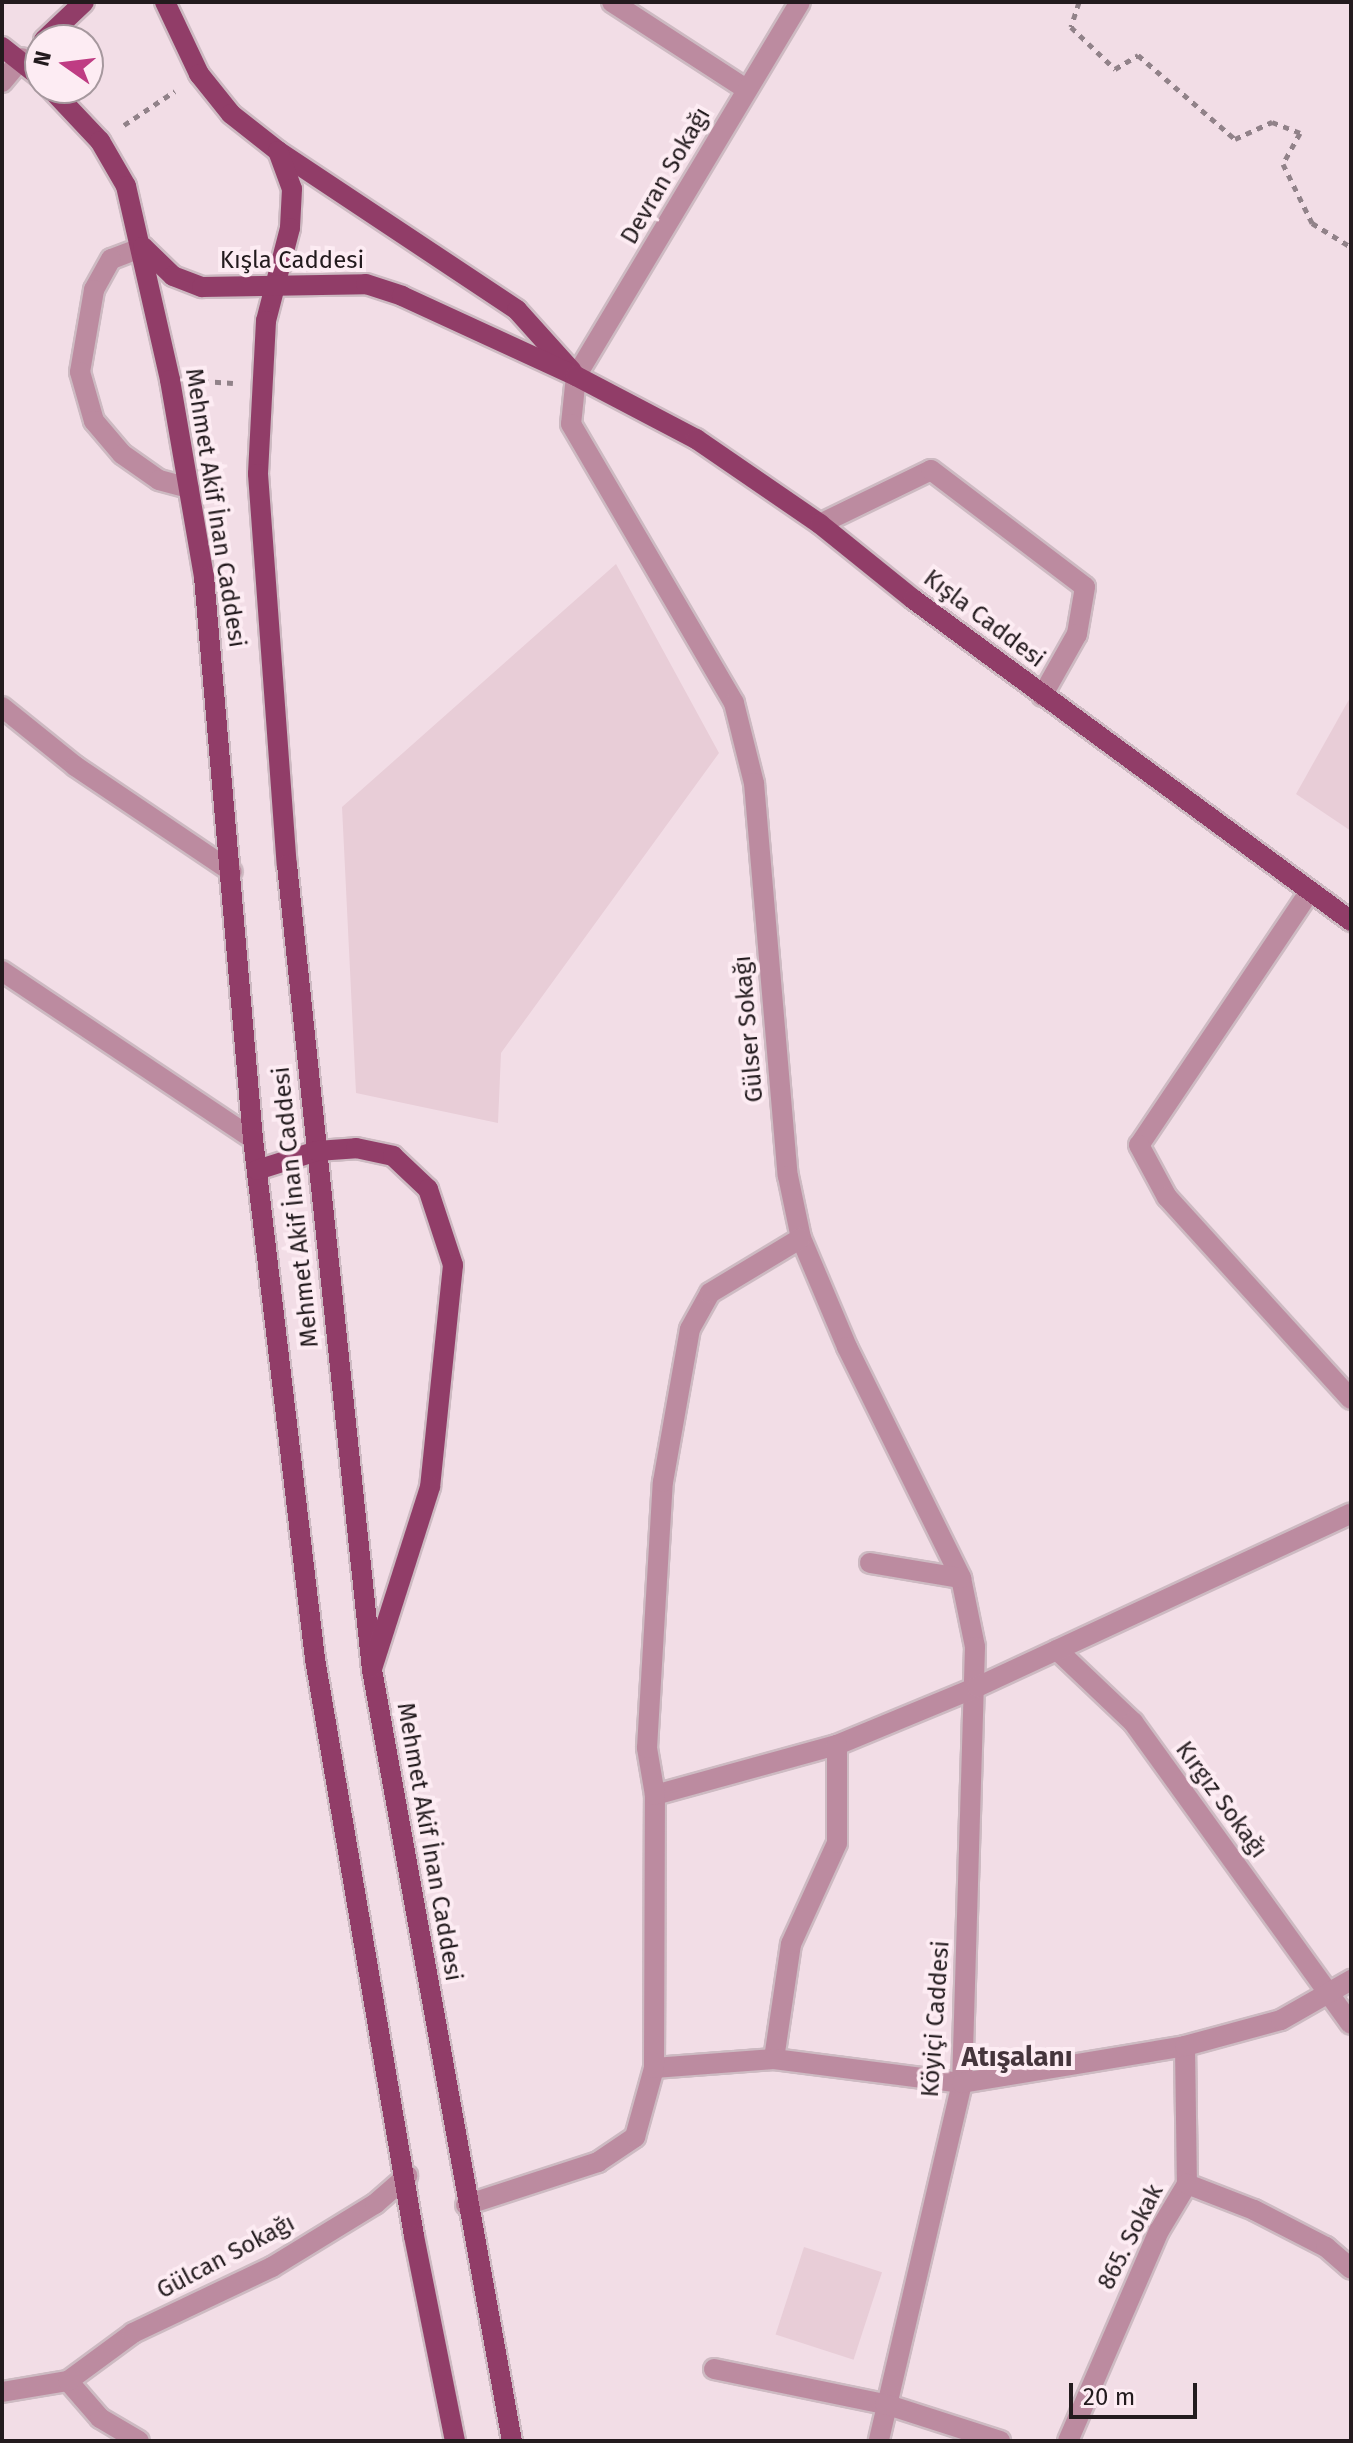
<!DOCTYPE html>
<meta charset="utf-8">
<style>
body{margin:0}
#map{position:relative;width:1353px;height:2443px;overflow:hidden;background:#f2dde6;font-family:"Fira Sans",sans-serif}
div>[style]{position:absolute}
.built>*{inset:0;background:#e8cdd7;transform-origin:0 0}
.path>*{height:5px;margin-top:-2.5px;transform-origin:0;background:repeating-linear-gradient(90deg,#918289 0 6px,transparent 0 12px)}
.roads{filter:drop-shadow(2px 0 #cdbac2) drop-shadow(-2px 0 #cdbac2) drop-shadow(0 2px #cdbac2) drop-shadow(0 -2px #cdbac2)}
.minor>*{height:20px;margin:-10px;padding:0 10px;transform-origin:10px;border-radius:10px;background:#bc8ba0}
.major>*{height:20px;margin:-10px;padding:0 10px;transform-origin:10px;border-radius:10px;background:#913d68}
span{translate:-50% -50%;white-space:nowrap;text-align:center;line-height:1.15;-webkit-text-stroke:8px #fdecf3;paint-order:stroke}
.street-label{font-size:24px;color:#231b1e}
.quarter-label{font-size:28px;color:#45353c;font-weight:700}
.frame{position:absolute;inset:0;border:4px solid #231b1e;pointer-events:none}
.north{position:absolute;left:24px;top:24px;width:80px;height:80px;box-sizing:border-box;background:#fdecf3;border:2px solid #a6989e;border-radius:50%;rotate:284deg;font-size:22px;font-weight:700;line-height:32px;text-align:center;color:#231b1e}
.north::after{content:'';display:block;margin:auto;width:28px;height:36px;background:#bf3c83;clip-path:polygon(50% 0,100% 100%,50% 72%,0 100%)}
.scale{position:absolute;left:1069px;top:2383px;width:128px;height:36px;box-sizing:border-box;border:4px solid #231b1e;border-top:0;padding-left:10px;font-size:24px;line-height:28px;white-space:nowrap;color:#231b1e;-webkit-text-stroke:6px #fdecf3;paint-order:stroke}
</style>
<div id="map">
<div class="built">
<div style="clip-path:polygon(616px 564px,719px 753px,501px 1053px,498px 1123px,356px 1093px,342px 807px)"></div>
<div style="clip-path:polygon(1351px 696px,1351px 831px,1296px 794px)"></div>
<div style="left:804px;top:2247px;width:82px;height:92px;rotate:18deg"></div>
</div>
<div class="path">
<div style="left:1079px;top:2px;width:26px;rotate:108deg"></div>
<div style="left:1071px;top:27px;width:61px;rotate:43.7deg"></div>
<div style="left:1115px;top:69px;width:27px;rotate:-31deg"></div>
<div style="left:1138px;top:55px;width:128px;rotate:40.9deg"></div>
<div style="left:1235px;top:139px;width:41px;rotate:-24.7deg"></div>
<div style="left:1272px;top:122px;width:30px;rotate:21deg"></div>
<div style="left:1300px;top:133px;width:35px;rotate:119deg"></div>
<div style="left:1283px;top:164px;width:66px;rotate:63.8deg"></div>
<div style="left:1312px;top:223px;width:46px;rotate:31.6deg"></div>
<div style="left:124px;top:125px;width:61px;rotate:-33.7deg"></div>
<div style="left:203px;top:381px;width:30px;rotate:4deg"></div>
</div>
<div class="roads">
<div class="minor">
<div style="left:612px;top:2px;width:160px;rotate:33deg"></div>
<div style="left:800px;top:2px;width:436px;rotate:120.9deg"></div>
<div style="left:576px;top:376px;width:48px;rotate:95.9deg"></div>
<div style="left:571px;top:424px;width:323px;rotate:59.7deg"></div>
<div style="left:734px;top:703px;width:82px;rotate:76deg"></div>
<div style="left:754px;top:783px;width:394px;rotate:85.1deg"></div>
<div style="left:788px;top:1176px;width:63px;rotate:78.2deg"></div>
<div style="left:801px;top:1238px;width:118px;rotate:67.1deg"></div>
<div style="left:847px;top:1347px;width:258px;rotate:63.7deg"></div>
<div style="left:961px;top:1578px;width:70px;rotate:78.5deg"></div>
<div style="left:975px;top:1647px;width:436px;rotate:91.7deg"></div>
<div style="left:962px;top:2083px;width:367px;rotate:103.1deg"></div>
<div style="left:2px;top:82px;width:31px;rotate:-50deg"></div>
<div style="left:143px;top:247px;width:34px;rotate:159deg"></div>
<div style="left:111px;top:259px;width:35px;rotate:119deg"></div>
<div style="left:94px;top:290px;width:83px;rotate:99.7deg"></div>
<div style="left:80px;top:372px;width:51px;rotate:74.1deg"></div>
<div style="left:94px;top:421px;width:43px;rotate:49.7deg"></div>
<div style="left:122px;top:454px;width:45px;rotate:35.1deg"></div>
<div style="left:159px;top:480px;width:31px;rotate:15deg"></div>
<div style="left:820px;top:524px;width:123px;rotate:-25.9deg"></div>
<div style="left:931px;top:470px;width:193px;rotate:37.2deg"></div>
<div style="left:1085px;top:587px;width:48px;rotate:99.7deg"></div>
<div style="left:1077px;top:634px;width:71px;rotate:119.4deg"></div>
<div style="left:2px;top:707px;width:94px;rotate:38.9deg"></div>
<div style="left:75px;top:766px;width:189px;rotate:34deg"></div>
<div style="left:1310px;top:891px;width:306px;rotate:123.9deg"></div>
<div style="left:1139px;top:1145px;width:59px;rotate:61.7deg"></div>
<div style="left:1167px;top:1197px;width:273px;rotate:47.7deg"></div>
<div style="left:2px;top:971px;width:302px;rotate:33.8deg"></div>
<div style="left:870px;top:1563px;width:92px;rotate:9.4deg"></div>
<div style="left:1057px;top:1650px;width:105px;rotate:43.5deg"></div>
<div style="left:1133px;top:1722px;width:372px;rotate:54.2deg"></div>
<div style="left:655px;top:1795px;width:189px;rotate:-15.4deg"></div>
<div style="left:837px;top:1745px;width:152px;rotate:-22.5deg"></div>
<div style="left:977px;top:1687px;width:412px;rotate:-24.9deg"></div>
<div style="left:1185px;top:2046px;width:138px;rotate:89.2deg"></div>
<div style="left:774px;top:2059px;width:116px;rotate:-81.6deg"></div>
<div style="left:791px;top:1944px;width:111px;rotate:-65.5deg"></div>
<div style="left:837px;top:1843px;width:98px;rotate:-90deg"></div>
<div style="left:654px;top:2068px;width:120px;rotate:-4.3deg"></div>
<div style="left:774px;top:2059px;width:190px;rotate:7.3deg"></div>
<div style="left:962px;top:2083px;width:226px;rotate:-9.4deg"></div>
<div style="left:1185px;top:2046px;width:99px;rotate:-15.2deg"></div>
<div style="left:1281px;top:2020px;width:81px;rotate:-29.7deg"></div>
<div style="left:466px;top:2205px;width:139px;rotate:-18deg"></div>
<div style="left:598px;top:2162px;width:45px;rotate:-34deg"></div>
<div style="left:635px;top:2137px;width:72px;rotate:-74.6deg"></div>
<div style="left:654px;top:2068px;width:273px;rotate:-89.8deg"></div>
<div style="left:655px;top:1795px;width:48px;rotate:-99.7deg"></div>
<div style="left:647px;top:1748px;width:266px;rotate:-86.6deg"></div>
<div style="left:663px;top:1482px;width:155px;rotate:-80deg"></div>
<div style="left:690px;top:1329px;width:41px;rotate:-60.9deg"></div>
<div style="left:710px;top:1293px;width:106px;rotate:-31.1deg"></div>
<div style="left:714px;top:2369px;width:175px;rotate:11.6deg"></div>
<div style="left:885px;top:2404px;width:121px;rotate:17.8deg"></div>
<div style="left:68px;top:2381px;width:49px;rotate:49.1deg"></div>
<div style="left:100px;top:2418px;width:45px;rotate:30.5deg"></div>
<div style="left:2px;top:2392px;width:67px;rotate:-9.5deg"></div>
<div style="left:68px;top:2381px;width:81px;rotate:-36.4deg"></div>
<div style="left:133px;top:2333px;width:154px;rotate:-25.4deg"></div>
<div style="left:272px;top:2267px;width:121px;rotate:-31.5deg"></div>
<div style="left:375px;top:2204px;width:43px;rotate:-41.2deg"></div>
<div style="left:1068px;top:2441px;width:229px;rotate:-66.6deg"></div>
<div style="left:1159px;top:2231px;width:55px;rotate:-59.2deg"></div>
<div style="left:1187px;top:2184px;width:72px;rotate:21.2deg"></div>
<div style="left:1254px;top:2210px;width:81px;rotate:27.2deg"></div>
<div style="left:1326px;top:2247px;width:33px;rotate:41deg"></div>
</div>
<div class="major">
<div style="left:165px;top:2px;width:80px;rotate:64.7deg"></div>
<div style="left:199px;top:74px;width:51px;rotate:51.3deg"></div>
<div style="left:231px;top:114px;width:60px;rotate:38.2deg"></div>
<div style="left:278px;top:151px;width:287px;rotate:33.6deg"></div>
<div style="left:517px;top:310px;width:82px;rotate:48deg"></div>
<div style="left:44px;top:40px;width:55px;rotate:-43.5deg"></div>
<div style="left:2px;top:47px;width:48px;rotate:38.3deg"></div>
<div style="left:50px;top:88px;width:73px;rotate:46.7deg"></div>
<div style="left:100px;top:141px;width:52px;rotate:60deg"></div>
<div style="left:126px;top:186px;width:199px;rotate:77.2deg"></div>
<div style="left:170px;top:380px;width:200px;rotate:80.2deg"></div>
<div style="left:204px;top:577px;width:564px;rotate:85.02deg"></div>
<div style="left:253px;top:1139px;width:524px;rotate:83.2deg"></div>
<div style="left:315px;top:1659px;width:585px;rotate:80.26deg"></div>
<div style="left:414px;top:2236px;width:209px;rotate:78.7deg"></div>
<div style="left:278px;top:151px;width:40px;rotate:69.8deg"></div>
<div style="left:292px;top:189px;width:39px;rotate:93deg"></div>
<div style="left:290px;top:228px;width:96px;rotate:104.5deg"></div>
<div style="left:266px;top:321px;width:153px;rotate:93deg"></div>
<div style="left:258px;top:474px;width:392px;rotate:85.8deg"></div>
<div style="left:287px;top:865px;width:809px;rotate:83.97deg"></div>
<div style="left:372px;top:1670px;width:784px;rotate:79.71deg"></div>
<div style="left:143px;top:247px;width:42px;rotate:44deg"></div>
<div style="left:173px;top:276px;width:31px;rotate:21deg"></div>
<div style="left:202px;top:287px;width:164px;rotate:-1deg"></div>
<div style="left:366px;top:284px;width:38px;rotate:18deg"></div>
<div style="left:402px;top:296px;width:192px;rotate:24.7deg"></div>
<div style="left:576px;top:376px;width:136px;rotate:27.7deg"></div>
<div style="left:696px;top:439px;width:150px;rotate:34.4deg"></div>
<div style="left:820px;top:524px;width:119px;rotate:38.9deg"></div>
<div style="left:913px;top:599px;width:544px;rotate:36.32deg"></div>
<div style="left:257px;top:1170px;width:63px;rotate:-17.6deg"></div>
<div style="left:317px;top:1151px;width:39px;rotate:-4deg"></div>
<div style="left:356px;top:1148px;width:38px;rotate:12deg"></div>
<div style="left:393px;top:1156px;width:48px;rotate:43.3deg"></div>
<div style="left:428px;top:1189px;width:80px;rotate:71.8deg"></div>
<div style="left:453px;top:1265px;width:223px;rotate:95.9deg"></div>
<div style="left:430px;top:1487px;width:188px;rotate:107.7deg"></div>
</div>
</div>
<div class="street-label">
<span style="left:666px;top:176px;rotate:-60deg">Devran Sokağı</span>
<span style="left:292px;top:261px">Kışla Caddesi</span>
<span style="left:215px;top:508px;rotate:81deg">Mehmet Akif İnan Caddesi</span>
<span style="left:984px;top:619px;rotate:37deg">Kışla Caddesi</span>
<span style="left:749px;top:1029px;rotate:-95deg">Gülser Sokağı</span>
<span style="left:296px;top:1207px;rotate:-96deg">Mehmet Akif İnan Caddesi</span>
<span style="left:1221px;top:1800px;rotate:54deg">Kırgız Sokağı</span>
<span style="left:429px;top:1842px;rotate:80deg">Mehmet Akif İnan Caddesi</span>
<span style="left:936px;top:2019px;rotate:-86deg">Köyiçi Caddesi</span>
<span style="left:1131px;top:2237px;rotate:-63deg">865. Sokak</span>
<span style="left:226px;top:2257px;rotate:-28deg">Gülcan Sokağı</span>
</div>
<div class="quarter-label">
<span style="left:1017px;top:2057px">Atışalanı</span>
</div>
<div class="frame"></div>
<div class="north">N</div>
<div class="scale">20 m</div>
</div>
